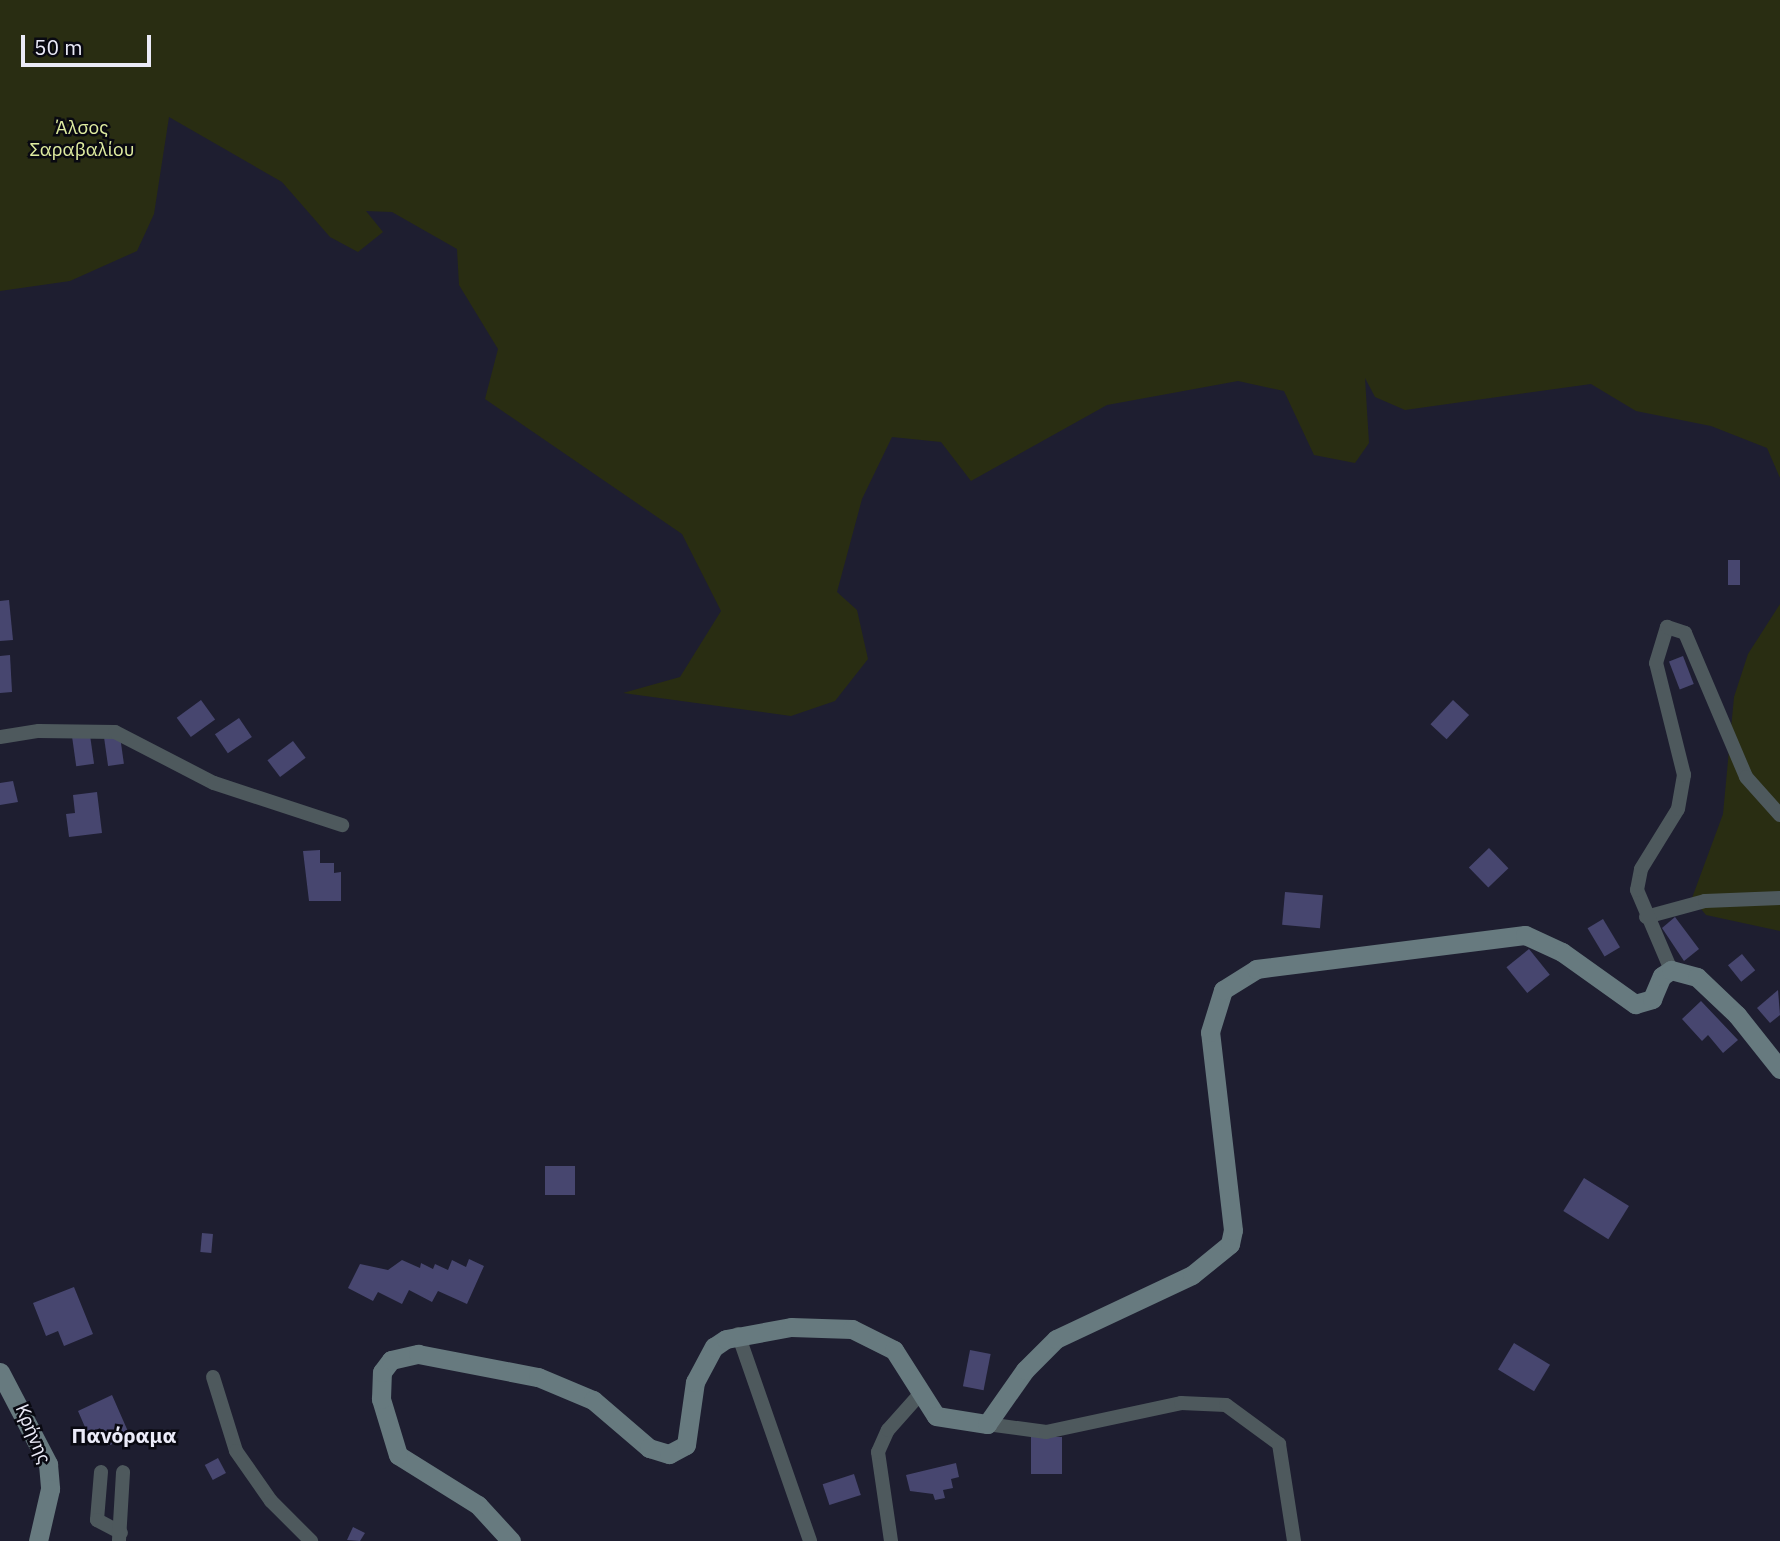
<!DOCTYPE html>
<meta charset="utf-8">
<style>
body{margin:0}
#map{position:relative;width:1780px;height:1541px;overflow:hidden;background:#1e1e30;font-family:"IBM Plex Sans",sans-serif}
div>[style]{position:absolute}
.green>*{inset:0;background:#292d12}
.building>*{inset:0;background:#47466f;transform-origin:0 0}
.street>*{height:14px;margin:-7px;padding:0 7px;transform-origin:7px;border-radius:7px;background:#4e595d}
.secondary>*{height:19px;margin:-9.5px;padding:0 9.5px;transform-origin:9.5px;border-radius:9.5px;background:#677a7f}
span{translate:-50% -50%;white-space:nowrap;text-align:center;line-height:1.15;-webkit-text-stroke:5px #090911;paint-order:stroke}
.park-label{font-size:19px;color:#dfeca0}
.street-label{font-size:19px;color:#ebebf8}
.neighbourhood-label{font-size:21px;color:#ebebf8;font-weight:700}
.scale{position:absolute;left:21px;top:35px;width:130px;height:32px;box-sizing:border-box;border:4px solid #ebebf8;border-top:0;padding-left:9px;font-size:21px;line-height:24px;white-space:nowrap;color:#ebebf8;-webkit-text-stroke:5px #090911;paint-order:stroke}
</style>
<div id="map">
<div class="green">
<div style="clip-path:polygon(0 0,1780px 0,1780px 478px,1767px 448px,1711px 426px,1636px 411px,1591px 384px,1405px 410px,1375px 397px,1365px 378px,1369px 443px,1355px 463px,1314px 455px,1284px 391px,1238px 381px,1107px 405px,971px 481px,941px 442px,892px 437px,862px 499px,837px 592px,857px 610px,868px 659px,835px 701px,791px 716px,623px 693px,680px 677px,721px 611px,682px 534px,485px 399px,498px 349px,459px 285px,457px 249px,392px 212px,366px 211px,383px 232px,358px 252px,330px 237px,282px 182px,169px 117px,154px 214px,137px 251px,70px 281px,0 291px)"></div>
<div style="clip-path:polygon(1780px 604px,1780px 931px,1706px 915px,1692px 898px,1723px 814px,1734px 697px,1748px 654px)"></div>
</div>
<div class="building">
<div style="left:1728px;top:560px;width:12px;height:25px"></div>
<div style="clip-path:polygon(9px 600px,13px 640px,0 641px,0 601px)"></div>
<div style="clip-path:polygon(10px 655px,12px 692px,0 693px,0 656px)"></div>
<div style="left:1683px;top:656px;width:30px;height:15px;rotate:69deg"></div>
<div style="left:201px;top:700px;width:24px;height:30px;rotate:54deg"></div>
<div style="left:1453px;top:700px;width:22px;height:33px;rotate:43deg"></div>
<div style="left:239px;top:718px;width:23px;height:29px;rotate:56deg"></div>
<div style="left:90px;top:735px;width:29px;height:18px;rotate:82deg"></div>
<div style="left:120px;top:736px;width:28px;height:16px;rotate:82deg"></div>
<div style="left:293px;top:741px;width:21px;height:32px;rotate:53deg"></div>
<div style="clip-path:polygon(13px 781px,18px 802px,0 805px,0 783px)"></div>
<div style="clip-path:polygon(97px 792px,102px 833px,69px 837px,66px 814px,75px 813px,73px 795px)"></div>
<div style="left:1489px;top:848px;width:28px;height:28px;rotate:46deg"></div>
<div style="clip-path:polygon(320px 850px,320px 863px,334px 863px,334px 873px,341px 872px,341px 901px,309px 901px,303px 851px)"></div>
<div style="left:1285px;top:892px;width:38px;height:33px;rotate:5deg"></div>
<div style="clip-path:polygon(1675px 917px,1699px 949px,1684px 961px,1662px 928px)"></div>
<div style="left:1603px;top:919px;width:33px;height:18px;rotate:59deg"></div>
<div style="left:1529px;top:949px;width:33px;height:29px;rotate:51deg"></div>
<div style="left:1742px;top:954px;width:21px;height:18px;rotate:51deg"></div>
<div style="clip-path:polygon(1778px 990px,1780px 1015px,1770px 1023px,1757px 1008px)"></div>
<div style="clip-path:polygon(1701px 1001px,1738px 1040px,1723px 1053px,1708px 1035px,1702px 1041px,1682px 1019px)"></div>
<div style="left:575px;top:1166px;width:29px;height:30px;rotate:90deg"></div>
<div style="left:1584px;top:1178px;width:53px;height:39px;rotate:32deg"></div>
<div style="left:202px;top:1233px;width:11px;height:19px;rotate:5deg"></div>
<div style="clip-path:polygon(469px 1259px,484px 1266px,467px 1304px,438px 1291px,432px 1302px,409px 1290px,402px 1304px,378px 1292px,373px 1301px,348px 1288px,360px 1264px,388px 1270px,402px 1260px,420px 1268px,421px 1263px,433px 1269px,435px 1264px,448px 1270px,452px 1260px,466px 1267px)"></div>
<div style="clip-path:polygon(74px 1287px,93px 1334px,64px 1346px,58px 1331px,46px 1336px,33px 1303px)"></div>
<div style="left:1514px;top:1343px;width:42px;height:31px;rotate:31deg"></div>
<div style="left:970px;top:1350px;width:21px;height:37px;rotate:11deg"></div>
<div style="clip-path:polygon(112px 1395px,130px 1436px,108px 1446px,100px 1428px,88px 1434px,78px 1411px)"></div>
<div style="left:1031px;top:1437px;width:31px;height:37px"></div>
<div style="left:218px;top:1458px;width:17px;height:15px;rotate:62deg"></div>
<div style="clip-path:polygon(956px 1463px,959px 1477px,951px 1479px,953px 1488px,943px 1490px,945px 1498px,935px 1500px,933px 1494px,910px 1491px,906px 1475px)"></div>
<div style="left:854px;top:1474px;width:22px;height:33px;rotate:72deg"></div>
<div style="clip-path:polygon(353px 1527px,365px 1533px,360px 1541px,347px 1540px)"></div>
</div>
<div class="street">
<div style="left:0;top:737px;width:39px;rotate:-9deg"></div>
<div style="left:39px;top:731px;width:76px;rotate:0.8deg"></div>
<div style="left:115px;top:732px;width:111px;rotate:27.3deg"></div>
<div style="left:214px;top:783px;width:135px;rotate:18.2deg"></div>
<div style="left:1646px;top:917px;width:61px;rotate:-15.2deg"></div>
<div style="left:1705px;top:901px;width:75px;rotate:-2.3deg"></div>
<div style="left:1671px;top:970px;width:87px;rotate:-113deg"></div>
<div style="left:1637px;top:890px;width:21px;rotate:-79deg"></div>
<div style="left:1641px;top:869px;width:70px;rotate:-58.3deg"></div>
<div style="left:1678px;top:809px;width:35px;rotate:-80deg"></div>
<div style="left:1684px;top:775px;width:115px;rotate:-104deg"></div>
<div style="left:1656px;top:663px;width:38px;rotate:-73deg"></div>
<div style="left:1667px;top:627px;width:19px;rotate:18deg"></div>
<div style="left:1685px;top:633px;width:156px;rotate:67deg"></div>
<div style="left:1746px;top:777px;width:51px;rotate:48.2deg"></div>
<div style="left:738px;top:1334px;width:219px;rotate:70.8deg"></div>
<div style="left:213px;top:1377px;width:77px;rotate:72.7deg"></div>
<div style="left:236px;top:1451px;width:61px;rotate:55deg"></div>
<div style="left:271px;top:1501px;width:57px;rotate:45deg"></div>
<div style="left:987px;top:1424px;width:60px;rotate:7.7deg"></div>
<div style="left:1046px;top:1432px;width:138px;rotate:-12.1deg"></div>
<div style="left:1181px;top:1403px;width:45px;rotate:2.5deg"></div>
<div style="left:1226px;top:1405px;width:66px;rotate:36.3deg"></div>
<div style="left:1279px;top:1444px;width:98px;rotate:81.2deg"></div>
<div style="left:101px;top:1472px;width:48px;rotate:94.8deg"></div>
<div style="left:97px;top:1520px;width:27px;rotate:28deg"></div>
<div style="left:119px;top:1540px;width:68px;rotate:-86.6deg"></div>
<div style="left:891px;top:1541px;width:90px;rotate:-98.3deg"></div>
<div style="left:878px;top:1452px;width:24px;rotate:-66deg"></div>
<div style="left:888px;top:1430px;width:48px;rotate:-48.4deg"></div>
</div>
<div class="secondary">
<div style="left:0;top:1372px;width:104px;rotate:62.4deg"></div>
<div style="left:48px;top:1464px;width:25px;rotate:85deg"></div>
<div style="left:50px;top:1489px;width:53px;rotate:103deg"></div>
<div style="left:511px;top:1541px;width:49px;rotate:-132.5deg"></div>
<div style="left:478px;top:1505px;width:94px;rotate:-148deg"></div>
<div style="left:398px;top:1455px;width:59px;rotate:-106.9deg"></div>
<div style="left:381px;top:1399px;width:27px;rotate:-88deg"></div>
<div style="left:382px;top:1372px;width:15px;rotate:-53deg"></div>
<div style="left:391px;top:1360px;width:28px;rotate:-13deg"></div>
<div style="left:418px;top:1354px;width:122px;rotate:10.9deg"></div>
<div style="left:538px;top:1377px;width:60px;rotate:22.7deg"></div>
<div style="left:593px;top:1400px;width:74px;rotate:40.6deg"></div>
<div style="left:649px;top:1448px;width:21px;rotate:17deg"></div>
<div style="left:669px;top:1454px;width:19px;rotate:-28deg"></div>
<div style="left:686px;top:1445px;width:64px;rotate:-81.9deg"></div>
<div style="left:695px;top:1382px;width:40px;rotate:-62deg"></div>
<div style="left:714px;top:1347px;width:14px;rotate:-34deg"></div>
<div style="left:726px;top:1339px;width:66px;rotate:-10.5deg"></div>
<div style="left:791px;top:1327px;width:61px;rotate:1.9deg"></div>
<div style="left:852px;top:1329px;width:47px;rotate:26.6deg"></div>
<div style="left:894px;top:1350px;width:78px;rotate:57.5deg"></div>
<div style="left:936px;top:1416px;width:52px;rotate:8.9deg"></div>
<div style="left:987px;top:1424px;width:66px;rotate:-54.9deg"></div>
<div style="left:1025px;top:1370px;width:44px;rotate:-45deg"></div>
<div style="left:1056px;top:1339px;width:150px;rotate:-25.2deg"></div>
<div style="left:1192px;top:1275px;width:49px;rotate:-39.2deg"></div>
<div style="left:1230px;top:1244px;width:14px;rotate:-78deg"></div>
<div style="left:1233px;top:1230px;width:199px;rotate:-96.6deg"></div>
<div style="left:1210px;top:1032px;width:44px;rotate:-72.8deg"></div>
<div style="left:1223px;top:990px;width:39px;rotate:-32deg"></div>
<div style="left:1256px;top:969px;width:271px;rotate:-7.2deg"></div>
<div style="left:1525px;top:935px;width:41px;rotate:24.7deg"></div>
<div style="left:1562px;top:952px;width:90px;rotate:35.5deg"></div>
<div style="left:1635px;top:1004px;width:18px;rotate:-16deg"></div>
<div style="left:1652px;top:999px;width:25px;rotate:-67deg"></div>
<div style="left:1662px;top:976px;width:11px;rotate:-34deg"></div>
<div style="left:1671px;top:970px;width:27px;rotate:15deg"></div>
<div style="left:1697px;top:977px;width:55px;rotate:43.5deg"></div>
<div style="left:1737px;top:1015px;width:69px;rotate:51.5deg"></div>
</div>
<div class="park-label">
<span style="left:82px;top:139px">Άλσος<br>Σαραβαλίου</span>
</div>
<div class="street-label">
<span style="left:33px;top:1434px;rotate:67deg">Κρήνης</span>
</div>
<div class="neighbourhood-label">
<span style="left:124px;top:1435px">Πανόραμα</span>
</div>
<div class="scale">50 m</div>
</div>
